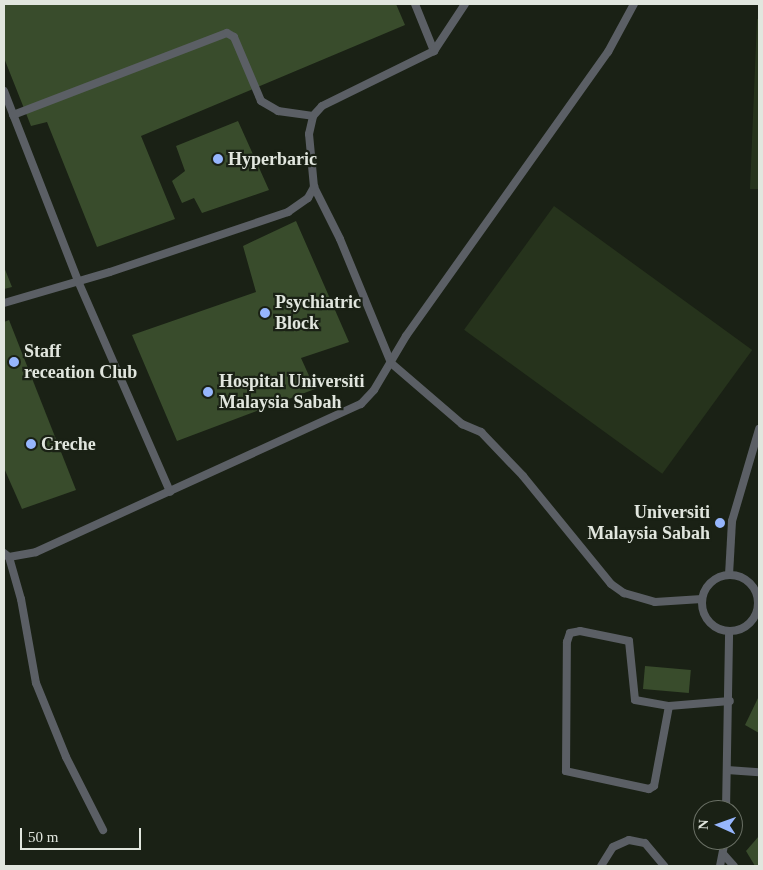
<!DOCTYPE html>
<style>
body{margin:0}
#map{position:relative;width:763px;height:870px;overflow:hidden;background:#1a2115;font-family:Georgia,serif}
div>[style]{position:absolute}
.green>*{inset:0;background:#26331c;transform-origin:0 0}
.building>*{inset:0;background:#394c2c;transform-origin:0 0}
.lane>*{height:8px;margin:-4px;padding:0 4px;transform-origin:4px;border-radius:4px;background:#5b5f65}
.lane>.ring{margin:-4px;padding:0;box-sizing:content-box;background:none;border:8px solid #5b5f65;border-radius:50%}
.dots>*{width:14px;height:14px;translate:-50% -50%;box-sizing:border-box;border:2px solid #1a2115;border-radius:50%}
span{translate:-50% -50%;white-space:nowrap;text-align:center;line-height:1.15;-webkit-text-stroke:4.5px #1a2115;paint-order:stroke}
.poi-label{font-size:18px;color:#e1e6de;font-weight:700}
.left{translate:0 -50%;text-align:left}
.right{translate:-100% -50%;text-align:right}
.frame{position:absolute;inset:0;border:5px solid #e1e6de;pointer-events:none}
.north{position:absolute;left:693px;top:800px;width:50px;height:50px;box-sizing:border-box;background:#1a2115;border:1px solid #6a7065;border-radius:50%;rotate:272deg;font-size:14px;font-weight:700;line-height:20px;text-align:center;color:#e1e6de}
.north::after{content:'';display:block;margin:auto;width:18px;height:22px;background:#96b6fd;clip-path:polygon(50% 0,100% 100%,50% 72%,0 100%)}
.scale{position:absolute;left:20px;top:828px;width:121px;height:22px;box-sizing:border-box;border:2px solid #e1e6de;border-top:0;padding-left:6px;font-size:15px;line-height:18px;white-space:nowrap;color:#e1e6de;-webkit-text-stroke:4px #1a2115;paint-order:stroke}
</style>
<div id="map">
<div class="green">
<div style="clip-path:polygon(757px 19px,759px 19px,759px 189px,750px 189px)"></div>
<div style="left:554px;top:206px;width:245px;height:153px;rotate:36deg"></div>
</div>
<div class="building">
<div style="clip-path:polygon(4px 4px,396px 4px,405px 25px,141px 136px,175px 219px,97px 247px,47px 122px,31px 126px,4px 58px)"></div>
<div style="clip-path:polygon(238px 121px,269px 190px,202px 213px,194px 198px,182px 203px,172px 181px,185px 171px,176px 146px)"></div>
<div style="clip-path:polygon(296px 221px,349px 342px,301px 358px,315px 389px,177px 441px,132px 335px,256px 292px,243px 246px)"></div>
<div style="clip-path:polygon(4px 267px,12px 287px,4px 289px)"></div>
<div style="clip-path:polygon(9px 320px,76px 490px,22px 509px,4px 468px,4px 322px)"></div>
<div style="left:645px;top:666px;width:46px;height:23px;rotate:5deg"></div>
<div style="clip-path:polygon(759px 696px,759px 733px,745px 725px)"></div>
<div style="clip-path:polygon(759px 836px,759px 866px,755px 866px,746px 851px)"></div>
</div>
<div class="lane">
<div style="left:415px;top:4px;width:51px;rotate:68deg"></div>
<div style="left:4px;top:91px;width:204px;rotate:68.7deg"></div>
<div style="left:78px;top:281px;width:230px;rotate:66.4deg"></div>
<div style="left:13px;top:115px;width:229px;rotate:-21deg"></div>
<div style="left:227px;top:33px;width:8px;rotate:30deg"></div>
<div style="left:234px;top:37px;width:69px;rotate:67.1deg"></div>
<div style="left:261px;top:101px;width:20px;rotate:30deg"></div>
<div style="left:278px;top:111px;width:35px;rotate:8deg"></div>
<div style="left:314px;top:187px;width:58px;rotate:63.4deg"></div>
<div style="left:340px;top:239px;width:134px;rotate:67.6deg"></div>
<div style="left:391px;top:363px;width:94px;rotate:40.7deg"></div>
<div style="left:462px;top:424px;width:21px;rotate:23deg"></div>
<div style="left:481px;top:432px;width:61px;rotate:46.3deg"></div>
<div style="left:523px;top:476px;width:139px;rotate:50.8deg"></div>
<div style="left:611px;top:584px;width:16px;rotate:35deg"></div>
<div style="left:624px;top:593px;width:32px;rotate:16deg"></div>
<div style="left:655px;top:602px;width:47px;rotate:-3.7deg"></div>
<div style="left:4px;top:303px;width:110px;rotate:-16.3deg"></div>
<div style="left:110px;top:272px;width:188px;rotate:-18.6deg"></div>
<div style="left:288px;top:212px;width:24px;rotate:-35deg"></div>
<div style="left:308px;top:198px;width:13px;rotate:-61deg"></div>
<div style="left:314px;top:187px;width:53px;rotate:-95.4deg"></div>
<div style="left:309px;top:134px;width:18px;rotate:-77deg"></div>
<div style="left:313px;top:116px;width:13px;rotate:-48deg"></div>
<div style="left:322px;top:106px;width:125px;rotate:-26.2deg"></div>
<div style="left:434px;top:51px;width:56px;rotate:-56.6deg"></div>
<div style="left:4px;top:553px;width:6px;rotate:39deg"></div>
<div style="left:9px;top:557px;width:44px;rotate:74.1deg"></div>
<div style="left:21px;top:599px;width:85px;rotate:79.9deg"></div>
<div style="left:36px;top:683px;width:80px;rotate:67.9deg"></div>
<div style="left:66px;top:757px;width:82px;rotate:63.1deg"></div>
<div style="left:9px;top:557px;width:27px;rotate:-10deg"></div>
<div style="left:36px;top:552px;width:357px;rotate:-24.5deg"></div>
<div style="left:361px;top:404px;width:19px;rotate:-47deg"></div>
<div style="left:374px;top:390px;width:63px;rotate:-59.3deg"></div>
<div style="left:406px;top:336px;width:349px;rotate:-54.6deg"></div>
<div style="left:608px;top:52px;width:55px;rotate:-61.6deg"></div>
<div style="left:729px;top:575px;width:54px;rotate:-86.8deg"></div>
<div style="left:732px;top:521px;width:96px;rotate:-73.6deg"></div>
<div class="ring" style="left:702px;top:575px;width:48px;height:48px"></div>
<div style="left:669px;top:706px;width:81px;rotate:100.6deg"></div>
<div style="left:654px;top:786px;width:6px;rotate:149deg"></div>
<div style="left:649px;top:789px;width:85px;rotate:-167.8deg"></div>
<div style="left:566px;top:771px;width:129px;rotate:-89.6deg"></div>
<div style="left:567px;top:642px;width:9px;rotate:-72deg"></div>
<div style="left:570px;top:633px;width:10px;rotate:-11deg"></div>
<div style="left:580px;top:631px;width:50px;rotate:11.5deg"></div>
<div style="left:629px;top:641px;width:59px;rotate:84.2deg"></div>
<div style="left:635px;top:700px;width:35px;rotate:10deg"></div>
<div style="left:669px;top:706px;width:61px;rotate:-4.7deg"></div>
<div style="left:727px;top:770px;width:32px;rotate:4deg"></div>
<div style="left:726px;top:810px;width:179px;rotate:-89deg"></div>
<div style="left:724px;top:855px;width:15px;rotate:48deg"></div>
<div style="left:601px;top:866px;width:22px;rotate:-58deg"></div>
<div style="left:613px;top:847px;width:17px;rotate:-24deg"></div>
<div style="left:629px;top:840px;width:16px;rotate:11deg"></div>
<div style="left:645px;top:843px;width:30px;rotate:50deg"></div>
<div style="left:720px;top:866px;width:26px;rotate:-79deg"></div>
</div>
<div class="dots">
<div style="left:218px;top:159px;background:#96b6fd"></div>
<div style="left:265px;top:313px;background:#96b6fd"></div>
<div style="left:14px;top:362px;background:#96b6fd"></div>
<div style="left:208px;top:392px;background:#96b6fd"></div>
<div style="left:31px;top:444px;background:#96b6fd"></div>
<div style="left:720px;top:523px;background:#96b6fd"></div>
</div>
<div class="poi-label">
<span class="left" style="left:228px;top:159px">Hyperbaric</span>
<span class="left" style="left:275px;top:313px">Psychiatric<br>Block</span>
<span class="left" style="left:24px;top:362px">Staff<br>receation Club</span>
<span class="left" style="left:219px;top:392px">Hospital Universiti<br>Malaysia Sabah</span>
<span class="left" style="left:41px;top:444px">Creche</span>
<span class="right" style="left:710px;top:523px">Universiti<br>Malaysia Sabah</span>
</div>
<div class="frame"></div>
<div class="north">N</div>
<div class="scale">50 m</div>
</div>
